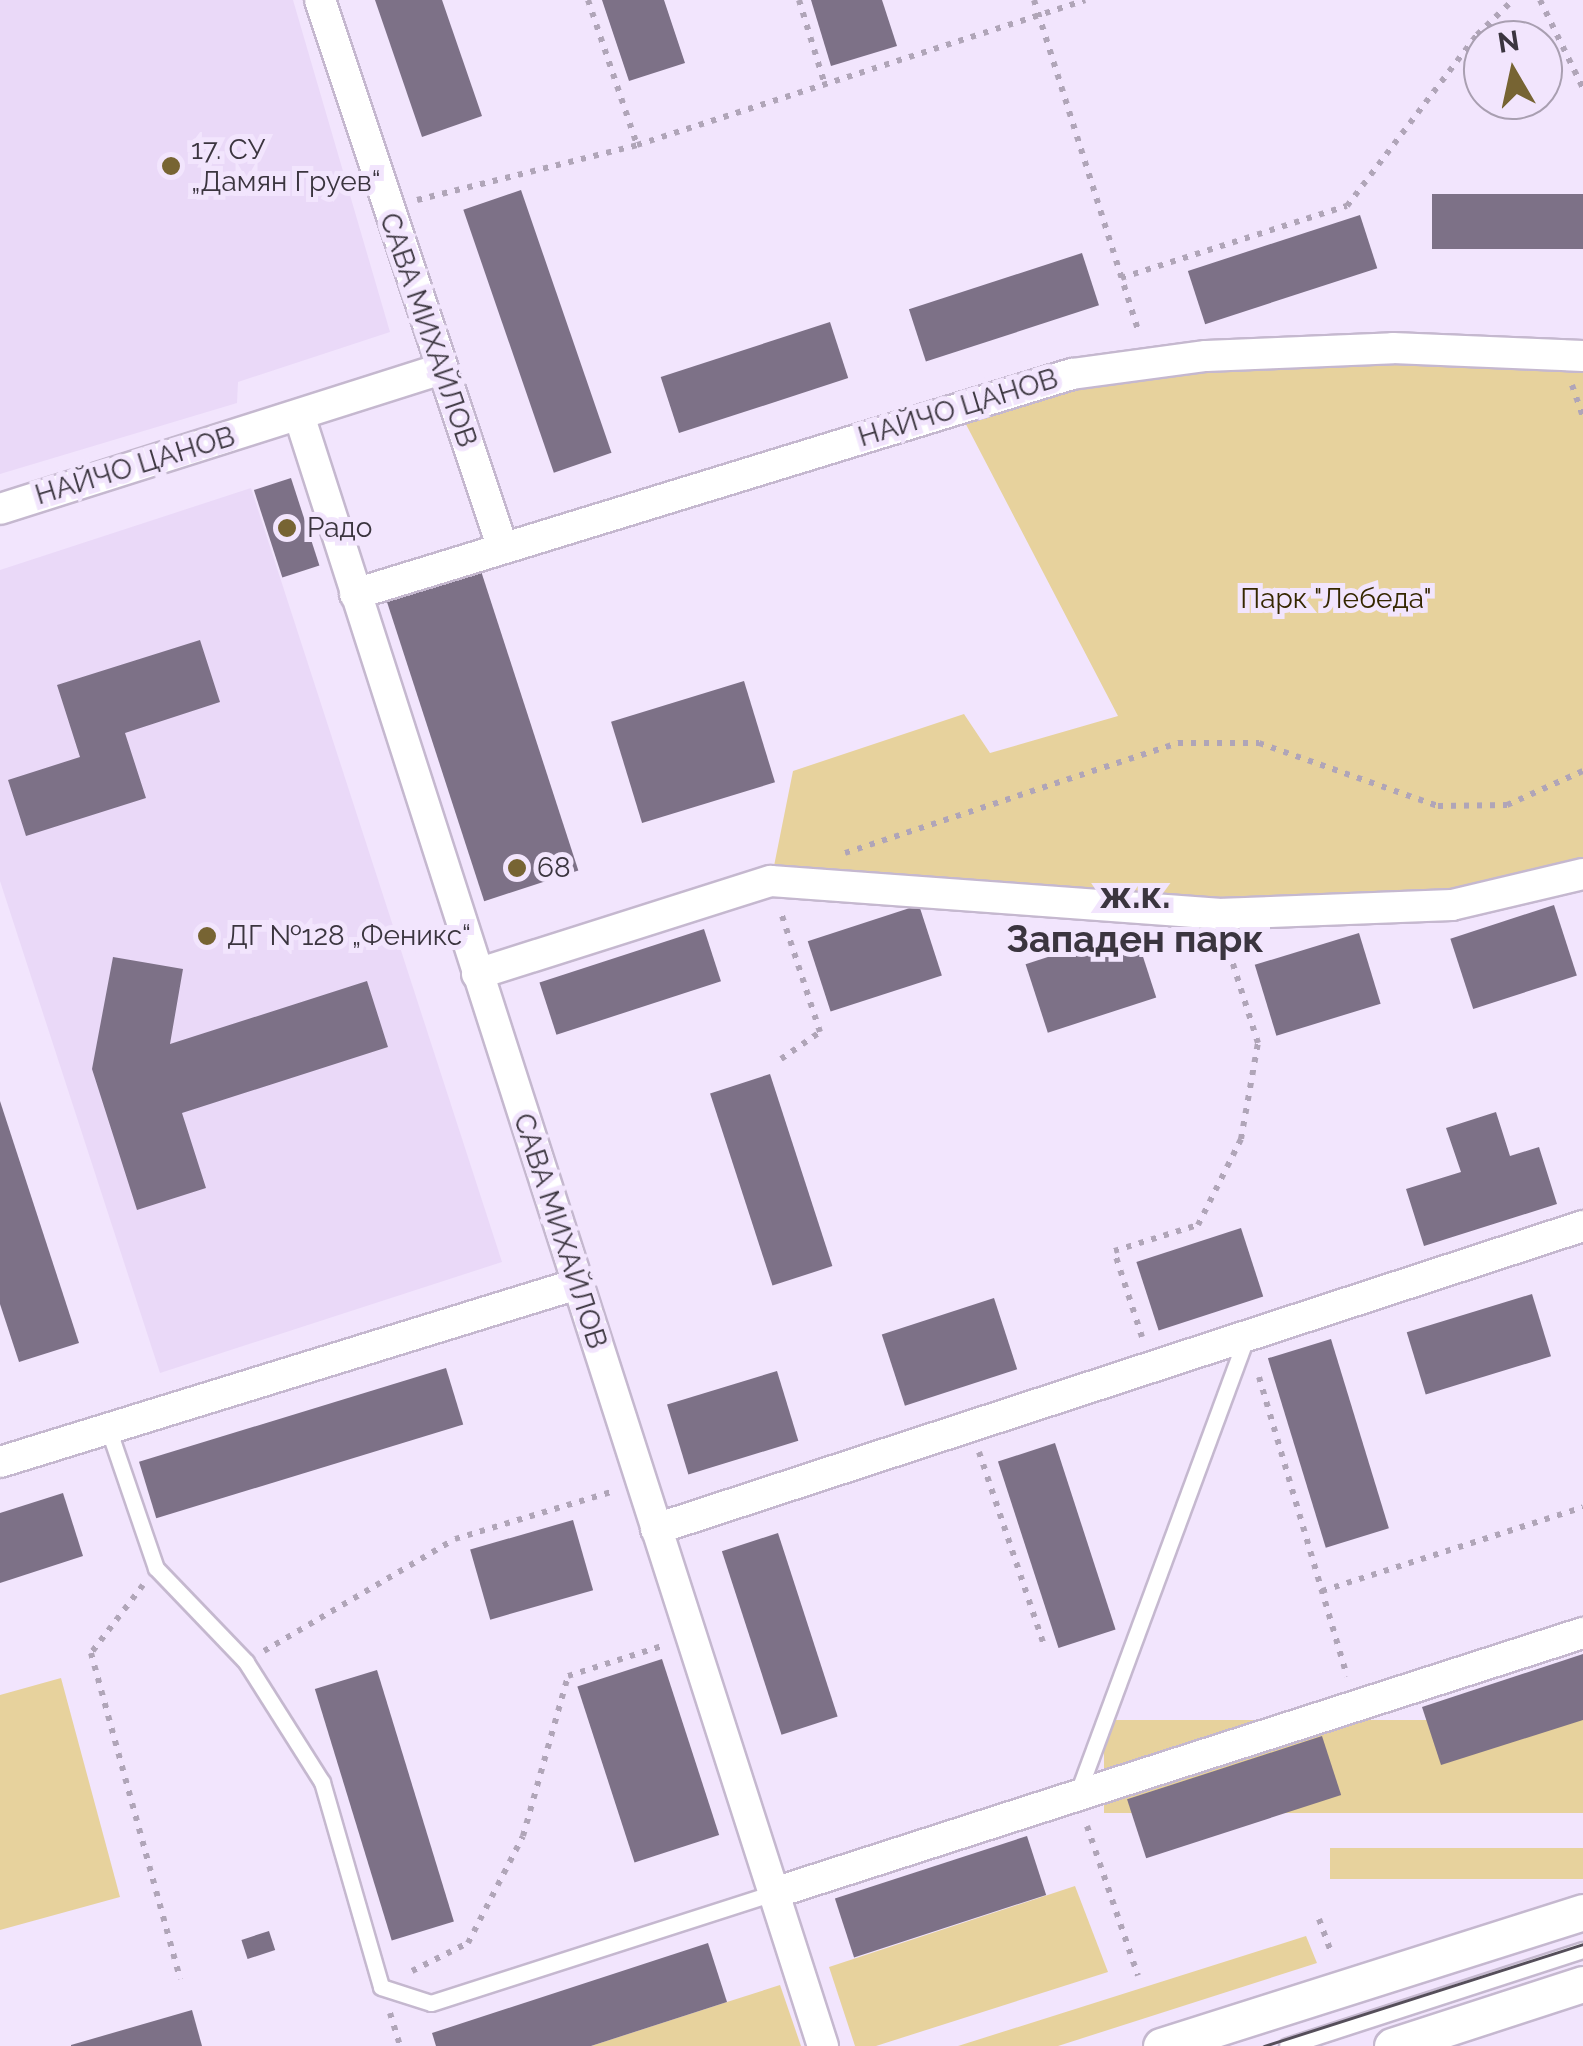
<!DOCTYPE html>
<meta charset="utf-8">
<style>
body{margin:0}
#map{position:relative;width:1583px;height:2046px;overflow:hidden;background:#f2e5fd;font-family:Raleway,sans-serif}
div>[style]{position:absolute}
.built>*{inset:0;background:#ead9f8}
.green>*{inset:0;background:#e7d29d;transform-origin:0 0}
.building>*{inset:0;background:#7d7187;transform-origin:0 0}
.path>*{height:6px;margin-top:-3px;transform-origin:0;background:repeating-linear-gradient(90deg,#b0a5b8 0 5px,transparent 0 13px)}
.roads{filter:drop-shadow(2px 0 #c5b8cf) drop-shadow(-2px 0 #c5b8cf) drop-shadow(0 2px #c5b8cf) drop-shadow(0 -2px #c5b8cf)}
.service>*{height:15px;margin:-7.5px;padding:0 7.5px;transform-origin:7.5px;border-radius:7.5px;background:#fff}
.minor>*{height:30px;margin:-15px;padding:0 15px;transform-origin:15px;border-radius:15px;background:#fff}
.tertiary>*{height:35px;margin:-17.5px;padding:0 17.5px;transform-origin:17.5px;border-radius:17.5px;background:#fff}
.tram>*{height:2.5px;margin:-1.25px;padding:0 1.25px;transform-origin:1.25px;border-radius:1.25px;background:#554e5a}
.dots>*{width:28px;height:28px;translate:-50% -50%;box-sizing:border-box;border:5px solid #f2e5fd;border-radius:50%}
span{translate:-50% -50%;white-space:nowrap;text-align:center;line-height:1.15;-webkit-text-stroke:10px #f2e5fd;paint-order:stroke}
.poi-label{font-size:28px;color:#3b353f}
.left{translate:0 -50%;text-align:left}
.street-label{font-size:28px;color:#3b353f}
.park-label{font-size:28px;color:#352700}
.district-label{font-size:38px;color:#3b353f;font-weight:700}
.north{position:absolute;left:1463px;top:20px;width:100px;height:100px;box-sizing:border-box;background:#f2e5fd;border:2px solid #a99fb1;border-radius:50%;rotate:351deg;font-size:28px;font-weight:700;line-height:40px;text-align:center;color:#3b353f}
.north::after{content:'';display:block;margin:auto;width:35px;height:45px;background:#776433;clip-path:polygon(50% 0,100% 100%,50% 72%,0 100%)}
</style>
<div id="map">
<div class="built">
<div style="clip-path:polygon(0 0,293px 0,390px 332px,238px 382px,237px 403px,0 474px)"></div>
<div style="clip-path:polygon(251px 488px,502px 1262px,160px 1373px,0 881px,0 570px)"></div>
</div>
<div class="green">
<div style="clip-path:polygon(1206px 356px,1583px 356px,1583px 874px,1452px 905px,1218px 914px,771px 881px,793px 771px,964px 714px,990px 753px,1118px 716px,958px 409px)"></div>
<div style="clip-path:polygon(61px 1678px,120px 1897px,0 1930px,0 1695px)"></div>
<div style="left:1583px;top:1720px;width:93px;height:479px;rotate:90deg"></div>
<div style="left:1583px;top:1848px;width:31px;height:253px;rotate:90deg"></div>
<div style="clip-path:polygon(1075px 1886px,1108px 1972px,876px 2046px,855px 2046px,829px 1967px)"></div>
<div style="clip-path:polygon(1306px 1936px,1317px 1963px,1058px 2046px,958px 2046px)"></div>
<div style="clip-path:polygon(780px 1985px,801px 2046px,591px 2046px,727px 2002px)"></div>
</div>
<div class="building">
<div style="clip-path:polygon(375px 0,442px 0,482px 116px,422px 137px)"></div>
<div style="clip-path:polygon(602px 0,664px 0,685px 63px,629px 81px)"></div>
<div style="clip-path:polygon(811px 0,882px 0,897px 46px,831px 66px)"></div>
<div style="left:521px;top:190px;width:278px;height:61px;rotate:71deg"></div>
<div style="left:1583px;top:194px;width:55px;height:151px;rotate:90deg"></div>
<div style="left:1360px;top:215px;width:56px;height:181px;rotate:72deg"></div>
<div style="left:1082px;top:253px;width:55px;height:182px;rotate:72deg"></div>
<div style="left:830px;top:322px;width:59px;height:178px;rotate:72deg"></div>
<div style="left:291px;top:478px;width:92px;height:39px;rotate:72deg"></div>
<div style="left:481px;top:571px;width:315px;height:99px;rotate:72deg"></div>
<div style="clip-path:polygon(200px 640px,220px 702px,125px 733px,146px 798px,26px 836px,8px 780px,80px 757px,57px 685px)"></div>
<div style="left:744px;top:681px;width:106px;height:139px;rotate:73deg"></div>
<div style="left:919px;top:905px;width:74px;height:117px;rotate:72deg"></div>
<div style="left:1554px;top:905px;width:74px;height:109px;rotate:72deg"></div>
<div style="left:704px;top:929px;width:55px;height:173px;rotate:72deg"></div>
<div style="left:1134px;top:929px;width:72px;height:114px;rotate:72deg"></div>
<div style="left:1359px;top:933px;width:74px;height:109px;rotate:73deg"></div>
<div style="clip-path:polygon(113px 957px,183px 969px,170px 1044px,367px 981px,388px 1047px,182px 1113px,206px 1188px,137px 1210px,92px 1069px)"></div>
<div style="left:770px;top:1074px;width:202px;height:63px;rotate:72deg"></div>
<div style="clip-path:polygon(0 1101px,79px 1343px,19px 1362px,0 1304px)"></div>
<div style="clip-path:polygon(1496px 1112px,1510px 1156px,1539px 1147px,1557px 1204px,1424px 1246px,1406px 1189px,1461px 1172px,1446px 1128px)"></div>
<div style="left:1241px;top:1228px;width:72px;height:110px;rotate:72deg"></div>
<div style="left:1532px;top:1294px;width:65px;height:131px;rotate:73deg"></div>
<div style="left:994px;top:1298px;width:75px;height:118px;rotate:72deg"></div>
<div style="left:1331px;top:1339px;width:198px;height:66px;rotate:73deg"></div>
<div style="left:446px;top:1368px;width:59px;height:321px;rotate:73deg"></div>
<div style="left:777px;top:1371px;width:73px;height:115px;rotate:73deg"></div>
<div style="left:1055px;top:1443px;width:196px;height:60px;rotate:72deg"></div>
<div style="clip-path:polygon(63px 1493px,83px 1556px,0 1583px,0 1513px)"></div>
<div style="left:573px;top:1520px;width:73px;height:107px;rotate:74deg"></div>
<div style="left:778px;top:1533px;width:193px;height:59px;rotate:72deg"></div>
<div style="clip-path:polygon(1583px 1654px,1583px 1720px,1441px 1765px,1422px 1707px)"></div>
<div style="left:662px;top:1659px;width:185px;height:89px;rotate:72deg"></div>
<div style="left:377px;top:1670px;width:263px;height:65px;rotate:73deg"></div>
<div style="left:1322px;top:1736px;width:62px;height:205px;rotate:72deg"></div>
<div style="left:1027px;top:1836px;width:62px;height:202px;rotate:72deg"></div>
<div style="left:269px;top:1931px;width:20px;height:29px;rotate:72deg"></div>
<div style="clip-path:polygon(708px 1943px,727px 2002px,591px 2046px,436px 2046px,432px 2033px)"></div>
<div style="clip-path:polygon(192px 2010px,202px 2046px,71px 2046px,71px 2045px)"></div>
</div>
<div class="path">
<div style="left:588px;top:0;width:153px;rotate:71.3deg"></div>
<div style="left:799px;top:0;width:89px;rotate:73deg"></div>
<div style="left:1034px;top:0;width:350px;rotate:72.5deg"></div>
<div style="left:1540px;top:0;width:98px;rotate:64deg"></div>
<div style="left:417px;top:200px;width:227px;rotate:-14deg"></div>
<div style="left:637px;top:145px;width:471px;rotate:-17.9deg"></div>
<div style="left:1121px;top:278px;width:237px;rotate:-17.7deg"></div>
<div style="left:1347px;top:206px;width:215px;rotate:-52.8deg"></div>
<div style="left:1477px;top:35px;width:50px;rotate:-44.2deg"></div>
<div style="left:1572px;top:385px;width:34px;rotate:71deg"></div>
<div style="left:845px;top:853px;width:351px;rotate:-18.3deg"></div>
<div style="left:1178px;top:743px;width:81px"></div>
<div style="left:1259px;top:743px;width:190px;rotate:19.4deg"></div>
<div style="left:1438px;top:806px;width:69px;rotate:-0.8deg"></div>
<div style="left:1507px;top:805px;width:83px;rotate:-24.1deg"></div>
<div style="left:781px;top:1059px;width:47px;rotate:-34.7deg"></div>
<div style="left:820px;top:1032px;width:125px;rotate:-108.1deg"></div>
<div style="left:1142px;top:1337px;width:90px;rotate:-108deg"></div>
<div style="left:1114px;top:1251px;width:88px;rotate:-17.2deg"></div>
<div style="left:1198px;top:1225px;width:96px;rotate:-63.4deg"></div>
<div style="left:1241px;top:1139px;width:97px;rotate:-80deg"></div>
<div style="left:1258px;top:1043px;width:106px;rotate:-107.6deg"></div>
<div style="left:1259px;top:1377px;width:312px;rotate:73.6deg"></div>
<div style="left:979px;top:1452px;width:204px;rotate:71.4deg"></div>
<div style="left:143px;top:1585px;width:86px;rotate:127.4deg"></div>
<div style="left:91px;top:1653px;width:338px;rotate:74.7deg"></div>
<div style="left:1322px;top:1591px;width:274px;rotate:-17.8deg"></div>
<div style="left:264px;top:1651px;width:221px;rotate:-30.4deg"></div>
<div style="left:455px;top:1539px;width:166px;rotate:-16.8deg"></div>
<div style="left:1087px;top:1826px;width:158px;rotate:71.2deg"></div>
<div style="left:1319px;top:1919px;width:38px;rotate:70deg"></div>
<div style="left:412px;top:1971px;width:63px;rotate:-26.6deg"></div>
<div style="left:468px;top:1943px;width:120px;rotate:-62.8deg"></div>
<div style="left:523px;top:1836px;width:166px;rotate:-74.3deg"></div>
<div style="left:568px;top:1676px;width:99px;rotate:-17.7deg"></div>
<div style="left:390px;top:2013px;width:34px;rotate:73deg"></div>
</div>
<div class="roads">
<div class="service">
<div style="left:108px;top:1428px;width:148px;rotate:71.1deg"></div>
<div style="left:156px;top:1568px;width:130px;rotate:46.2deg"></div>
<div style="left:246px;top:1662px;width:142px;rotate:57.7deg"></div>
<div style="left:322px;top:1782px;width:213px;rotate:73.9deg"></div>
<div style="left:381px;top:1987px;width:52px;rotate:17.7deg"></div>
<div style="left:431px;top:2003px;width:360px;rotate:-17.8deg"></div>
<div style="left:1077px;top:1795px;width:489px;rotate:-69.7deg"></div>
<div style="left:1287px;top:2046px;width:311px;rotate:-18deg"></div>
</div>
<div class="minor">
<div style="left:320px;top:0;width:576px;rotate:71.57deg"></div>
<div style="left:299px;top:415px;width:1713px;rotate:72.19deg"></div>
<div style="left:0;top:509px;width:464px;rotate:-17.6deg"></div>
<div style="left:355px;top:594px;width:750px;rotate:-17.06deg"></div>
<div style="left:1072px;top:374px;width:135px;rotate:-7.7deg"></div>
<div style="left:1206px;top:356px;width:187px;rotate:-2.4deg"></div>
<div style="left:1393px;top:348px;width:190px;rotate:2.4deg"></div>
<div style="left:477px;top:974px;width:308px;rotate:-17.6deg"></div>
<div style="left:771px;top:881px;width:448px;rotate:4.2deg"></div>
<div style="left:1218px;top:914px;width:234px;rotate:-2.2deg"></div>
<div style="left:1452px;top:905px;width:135px;rotate:-13.3deg"></div>
<div style="left:0;top:1462px;width:604px;rotate:-17.14deg"></div>
<div style="left:656px;top:1529px;width:975px;rotate:-18.1deg"></div>
<div style="left:774px;top:1893px;width:850px;rotate:-17.82deg"></div>
</div>
<div class="tertiary">
<div style="left:1161px;top:2046px;width:443px;rotate:-17.6deg"></div>
<div style="left:1392px;top:2046px;width:201px;rotate:-18deg"></div>
</div>
</div>
<div class="tram">
<div style="left:1264px;top:2046px;width:335px;rotate:-17.7deg"></div>
</div>
<div class="dots">
<div style="left:171px;top:166px;background:#776433"></div>
<div style="left:287px;top:528px;background:#776433"></div>
<div style="left:517px;top:868px;background:#776433"></div>
<div style="left:207px;top:936px;background:#776433"></div>
</div>
<div class="poi-label">
<span class="left" style="left:191px;top:166px">17. СУ<br>„Дамян Груев“</span>
<span class="left" style="left:307px;top:528px">Радо</span>
<span class="left" style="left:537px;top:868px">68</span>
<span class="left" style="left:227px;top:936px">ДГ №128 „Феникс“</span>
</div>
<div class="street-label">
<span style="left:428px;top:330px;rotate:71deg">САВА МИХАЙЛОВ</span>
<span style="left:958px;top:408px;rotate:-17deg">НАЙЧО ЦАНОВ</span>
<span style="left:135px;top:466px;rotate:-17deg">НАЙЧО ЦАНОВ</span>
<span style="left:560px;top:1231px;rotate:72deg">САВА МИХАЙЛОВ</span>
</div>
<div class="park-label">
<span style="left:1336px;top:599px">Парк "Лебеда"</span>
</div>
<div class="district-label">
<span style="left:1135px;top:917px">ж.к.<br>Западен парк</span>
</div>
<div class="north">N</div>
</div>
